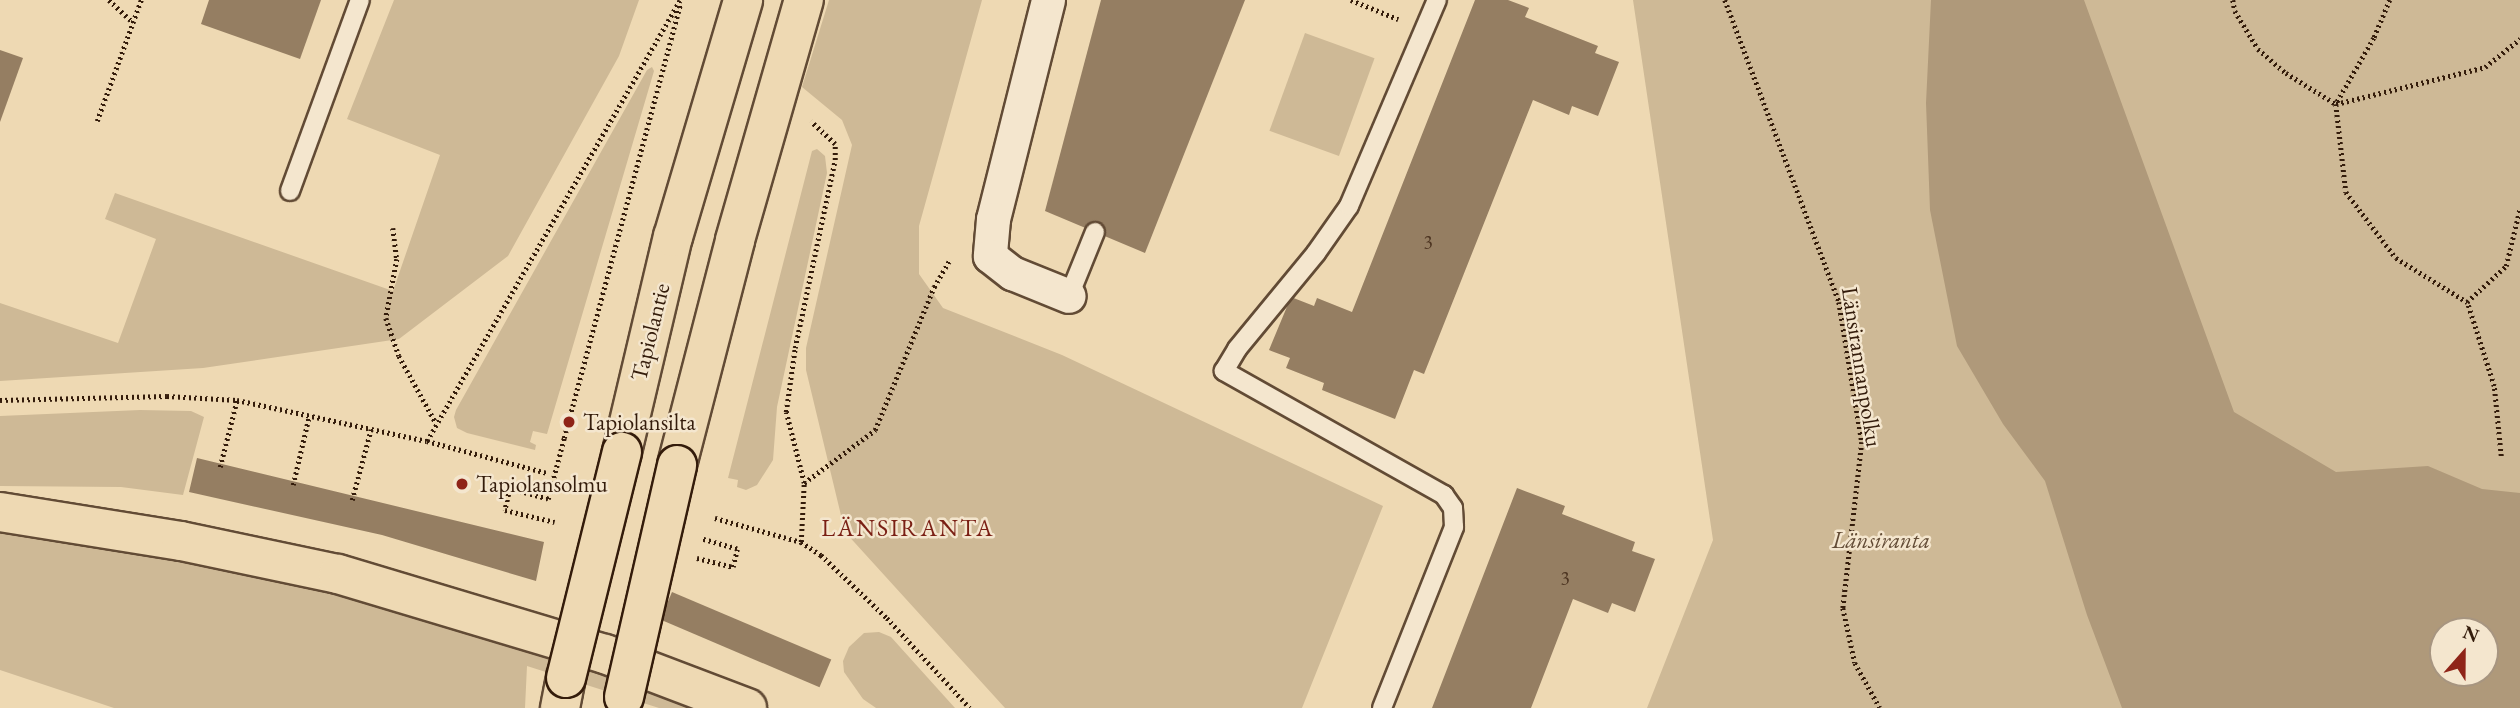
<!DOCTYPE html>
<meta charset="utf-8">
<style>
body{margin:0}
#map{position:relative;width:2520px;height:708px;overflow:hidden;background:#eed9b3;font-family:"EB Garamond",serif}
div>[style]{position:absolute}
.green>*{inset:0;background:#ceb996;transform-origin:0 0}
.water>*{inset:0;background:#af997a}
.building>*{inset:0;background:#957e62;transform-origin:0 0}
.path>*{height:4.5px;margin-top:-2.25px;transform-origin:0;background:repeating-linear-gradient(90deg,#341c0b 0 2px,transparent 0 5.5px)}
.roads{filter:drop-shadow(2px 0 #624b35) drop-shadow(-2px 0 #624b35) drop-shadow(0 2px #624b35) drop-shadow(0 -2px #624b35)}
.service>*{height:18px;margin:-9px;padding:0 9px;transform-origin:9px;border-radius:9px;background:#f4e6ce}
.minor>*{height:33px;margin:-16.5px;padding:0 16.5px;transform-origin:16.5px;border-radius:16.5px;background:#f4e6ce}
.primary>*{height:38px;margin:-19px;padding:0 19px;transform-origin:19px;border-radius:19px;background:#eed9b3}
.motorway>*{height:38px;margin:-19px;padding:0 19px;transform-origin:19px;border-radius:19px;background:#eed9b3}
.path-bridge>*{height:4.5px;margin-top:-2.25px;transform-origin:0;background:repeating-linear-gradient(90deg,#341c0b 0 2px,transparent 0 5.5px)}
.bridges{filter:drop-shadow(2px 0 #341c0b) drop-shadow(-2px 0 #341c0b) drop-shadow(0 2px #341c0b) drop-shadow(0 -2px #341c0b)}
.primary-bridge>*{height:38px;margin:-19px;padding:0 19px;transform-origin:19px;border-radius:19px;background:#eed9b3}
.dots>*{width:19px;height:19px;translate:-50% -50%;box-sizing:border-box;border:4px solid #f4e6ce;border-radius:50%}
span{translate:-50% -50%;white-space:nowrap;text-align:center;line-height:1.15;-webkit-text-stroke:5px #f4e6ce;paint-order:stroke}
.number-label{font-size:19px;color:#4c3421}
.number-label span{-webkit-text-stroke-width:0}
.street-label{font-size:23px;color:#341c0b}
.poi-label{font-size:23px;color:#341c0b}
.left{translate:0 -50%;text-align:left}
.park-label{font-size:23px;color:#624b35;font-style:italic}
.neighbourhood-label{font-size:24px;color:#7a1f14;letter-spacing:2px}
.north{position:absolute;left:2429px;top:617px;width:70px;height:70px;box-sizing:border-box;background:#f4e6ce;border:2px solid #a79580;border-radius:50%;rotate:21deg;font-size:19px;font-weight:700;line-height:28px;text-align:center;color:#341c0b}
.north::after{content:'';display:block;margin:auto;width:24px;height:32px;background:#8f2418;clip-path:polygon(50% 0,100% 100%,50% 72%,0 100%)}
</style>
<div id="map">
<div class="green">
<div style="clip-path:polygon(394px 0,639px 0,619px 56px,508px 256px,399px 339px,203px 368px,0 381px,0 303px,118px 343px,156px 239px,105px 219px,115px 193px,393px 291px,440px 155px,347px 119px)"></div>
<div style="clip-path:polygon(829px 0,982px 0,919px 226px,919px 274px,943px 308px,1062px 355px,1383px 506px,1302px 708px,1005px 708px,845px 532px,806px 370px,806px 348px,852px 145px,842px 120px,802px 87px)"></div>
<div style="clip-path:polygon(1633px 0,2520px 0,2520px 601px,2485px 631px,2443px 631px,2145px 708px,1647px 708px,1713px 540px)"></div>
<div style="left:1305px;top:33px;width:74px;height:104px;rotate:20deg"></div>
<div style="clip-path:polygon(652px 67px,654px 71px,547px 434px,533px 431px,530px 442px,536px 445px,535px 450px,467px 433px,457px 428px,454px 417px,456px 410px,647px 70px)"></div>
<div style="clip-path:polygon(817px 149px,825px 156px,827px 173px,777px 407px,773px 460px,757px 485px,746px 490px,737px 487px,738px 480px,728px 478px,812px 151px)"></div>
<div style="clip-path:polygon(140px 410px,191px 411px,204px 417px,183px 495px,121px 487px,0 486px,0 416px)"></div>
<div style="clip-path:polygon(0 533px,69px 539px,284px 578px,513px 638px,698px 708px,659px 708px,527px 666px,525px 708px,114px 708px,0 670px)"></div>
<div style="clip-path:polygon(879px 632px,891px 637px,955px 708px,876px 708px,863px 699px,844px 672px,843px 661px,849px 647px,864px 633px)"></div>
</div>
<div class="water">
<div style="clip-path:polygon(evenodd,1931px 0,2084px 0,2234px 412px,2336px 472px,2428px 466px,2482px 489px,2520px 493px,2520px 708px,2122px 708px,2087px 615px,2045px 481px,2003px 424px,1957px 346px,1930px 210px,1926px 103px,1931px 0,2443px 631px,2485px 631px,2485px 673px,2443px 673px,2443px 631px)"></div>
</div>
<div class="building">
<div style="clip-path:polygon(209px 0,321px 0,300px 59px,201px 24px)"></div>
<div style="clip-path:polygon(1101px 0,1245px 0,1145px 253px,1045px 211px)"></div>
<div style="clip-path:polygon(1475px 0,1508px 0,1529px 8px,1525px 17px,1598px 46px,1595px 53px,1619px 62px,1598px 116px,1572px 106px,1569px 115px,1533px 100px,1424px 374px,1414px 370px,1395px 419px,1322px 390px,1324px 383px,1286px 368px,1290px 358px,1269px 350px,1291px 297px,1314px 306px,1317px 298px,1352px 312px)"></div>
<div style="clip-path:polygon(0 50px,23px 58px,0 122px)"></div>
<div style="clip-path:polygon(197px 458px,544px 542px,536px 581px,382px 535px,189px 492px)"></div>
<div style="clip-path:polygon(1517px 488px,1565px 506px,1562px 514px,1635px 542px,1632px 551px,1655px 559px,1635px 612px,1612px 603px,1608px 613px,1573px 599px,1531px 708px,1432px 708px)"></div>
<div style="left:672px;top:592px;width:173px;height:30px;rotate:23deg"></div>
</div>
<div class="path">
<div style="left:109px;top:0;width:33px;rotate:43deg"></div>
<div style="left:1351px;top:0;width:51px;rotate:22deg"></div>
<div style="left:1725px;top:0;width:323px;rotate:69.3deg"></div>
<div style="left:1839px;top:302px;width:142px;rotate:80.7deg"></div>
<div style="left:1862px;top:442px;width:167px;rotate:96.5deg"></div>
<div style="left:1843px;top:608px;width:56px;rotate:77.7deg"></div>
<div style="left:1855px;top:663px;width:51px;rotate:60.9deg"></div>
<div style="left:2233px;top:0;width:11px;rotate:80deg"></div>
<div style="left:2235px;top:11px;width:44px;rotate:58.8deg"></div>
<div style="left:2258px;top:49px;width:37px;rotate:41deg"></div>
<div style="left:2286px;top:73px;width:59px;rotate:31.8deg"></div>
<div style="left:2336px;top:104px;width:154px;rotate:-13.9deg"></div>
<div style="left:2485px;top:67px;width:45px;rotate:-38.7deg"></div>
<div style="left:2390px;top:0;width:41px;rotate:112.8deg"></div>
<div style="left:2374px;top:38px;width:76px;rotate:119.9deg"></div>
<div style="left:2336px;top:104px;width:89px;rotate:83.5deg"></div>
<div style="left:2346px;top:192px;width:83px;rotate:52.9deg"></div>
<div style="left:2396px;top:258px;width:84px;rotate:31.8deg"></div>
<div style="left:97px;top:121px;width:129px;rotate:-70deg"></div>
<div style="left:393px;top:228px;width:31px;rotate:83deg"></div>
<div style="left:397px;top:259px;width:60px;rotate:100.6deg"></div>
<div style="left:386px;top:318px;width:40px;rotate:71.1deg"></div>
<div style="left:399px;top:356px;width:77px;rotate:61.1deg"></div>
<div style="left:0;top:400px;width:167px;rotate:-1.4deg"></div>
<div style="left:167px;top:396px;width:70px;rotate:3.3deg"></div>
<div style="left:237px;top:400px;width:194px;rotate:12.2deg"></div>
<div style="left:427px;top:441px;width:124px;rotate:14.9deg"></div>
<div style="left:564px;top:438px;width:449px;rotate:-75deg"></div>
<div style="left:427px;top:441px;width:508px;rotate:-60.16deg"></div>
<div style="left:2501px;top:456px;width:70px;rotate:-95.7deg"></div>
<div style="left:2494px;top:386px;width:88px;rotate:-107.8deg"></div>
<div style="left:2467px;top:302px;width:53px;rotate:-42.7deg"></div>
<div style="left:2506px;top:266px;width:60px;rotate:-76.4deg"></div>
<div style="left:220px;top:467px;width:69px;rotate:-75.8deg"></div>
<div style="left:804px;top:483px;width:89px;rotate:-36.7deg"></div>
<div style="left:875px;top:430px;width:155px;rotate:-67.6deg"></div>
<div style="left:934px;top:287px;width:32px;rotate:-60deg"></div>
<div style="left:293px;top:485px;width:71px;rotate:-76.9deg"></div>
<div style="left:548px;top:499px;width:39px;rotate:-165deg"></div>
<div style="left:510px;top:489px;width:22px;rotate:103deg"></div>
<div style="left:505px;top:510px;width:51px;rotate:13.5deg"></div>
<div style="left:352px;top:500px;width:73px;rotate:-75deg"></div>
<div style="left:715px;top:518px;width:89px;rotate:15.6deg"></div>
<div style="left:801px;top:542px;width:24px;rotate:33deg"></div>
<div style="left:821px;top:555px;width:91px;rotate:43.7deg"></div>
<div style="left:887px;top:618px;width:122px;rotate:47.3deg"></div>
<div style="left:801px;top:542px;width:59px;rotate:-87.1deg"></div>
<div style="left:804px;top:483px;width:73px;rotate:-104.2deg"></div>
<div style="left:786px;top:412px;width:65px;rotate:-82deg"></div>
<div style="left:795px;top:348px;width:192px;rotate:-78deg"></div>
<div style="left:835px;top:160px;width:16px;rotate:-90deg"></div>
<div style="left:835px;top:144px;width:33px;rotate:-137deg"></div>
<div style="left:697px;top:558px;width:37px;rotate:14deg"></div>
<div style="left:733px;top:567px;width:18px;rotate:-77deg"></div>
<div style="left:737px;top:549px;width:36px;rotate:-164deg"></div>
</div>
<div class="roads">
<div class="service">
<div style="left:290px;top:191px;width:203px;rotate:-69.9deg"></div>
<div style="left:1069px;top:296px;width:69px;rotate:-67.9deg"></div>
<div style="left:1382px;top:708px;width:195px;rotate:-68.3deg"></div>
<div style="left:1454px;top:527px;width:19px;rotate:-93deg"></div>
<div style="left:1453px;top:508px;width:16px;rotate:-125deg"></div>
<div style="left:1444px;top:495px;width:253px;rotate:-150.6deg"></div>
<div style="left:1224px;top:371px;width:26px;rotate:-59deg"></div>
<div style="left:1237px;top:349px;width:124px;rotate:-50.5deg"></div>
<div style="left:1316px;top:253px;width:57px;rotate:-54.9deg"></div>
<div style="left:1349px;top:206px;width:224px;rotate:-66.9deg"></div>
</div>
<div class="minor">
<div style="left:1048px;top:0;width:226px;rotate:104.1deg"></div>
<div style="left:993px;top:219px;width:37px;rotate:95deg"></div>
<div style="left:990px;top:256px;width:28px;rotate:38deg"></div>
<div style="left:1012px;top:273px;width:61px;rotate:22deg"></div>
</div>
<div class="primary">
<div style="left:622px;top:452px;width:221px;rotate:-76.7deg"></div>
<div style="left:673px;top:237px;width:247px;rotate:-73.5deg"></div>
<div style="left:677px;top:465px;width:232px;rotate:-75.5deg"></div>
<div style="left:735px;top:240px;width:250px;rotate:-74deg"></div>
<div style="left:560px;top:708px;width:31px;rotate:-79deg"></div>
</div>
<div class="motorway">
<div style="left:0;top:512px;width:183px;rotate:9.1deg"></div>
<div style="left:181px;top:541px;width:160px;rotate:11.9deg"></div>
<div style="left:338px;top:574px;width:279px;rotate:16.7deg"></div>
<div style="left:605px;top:654px;width:152px;rotate:20.8deg"></div>
</div>
</div>
<div class="path-bridge">
<div style="left:548px;top:499px;width:63px;rotate:-75.3deg"></div>
</div>
<div class="bridges">
<div class="primary-bridge">
<div style="left:566px;top:678px;width:233px;rotate:-76.1deg"></div>
<div style="left:624px;top:697px;width:238px;rotate:-77.1deg"></div>
</div>
</div>
<div class="dots">
<div style="left:569px;top:422px;background:#8f2418"></div>
<div style="left:462px;top:484px;background:#8f2418"></div>
</div>
<div class="number-label">
<span style="left:1428px;top:243px">3</span>
<span style="left:1565px;top:579px">3</span>
</div>
<div class="street-label">
<span style="left:650px;top:332px;rotate:-76deg">Tapiolantie</span>
<span style="left:1862px;top:367px;rotate:81deg">Länsirannanpolku</span>
</div>
<div class="poi-label">
<span class="left" style="left:583px;top:422px">Tapiolansilta</span>
<span class="left" style="left:476px;top:484px">Tapiolansolmu</span>
</div>
<div class="park-label">
<span style="left:1881px;top:540px">Länsiranta</span>
</div>
<div class="neighbourhood-label">
<span style="left:908px;top:528px">LÄNSIRANTA</span>
</div>
<div class="north">N</div>
</div>
